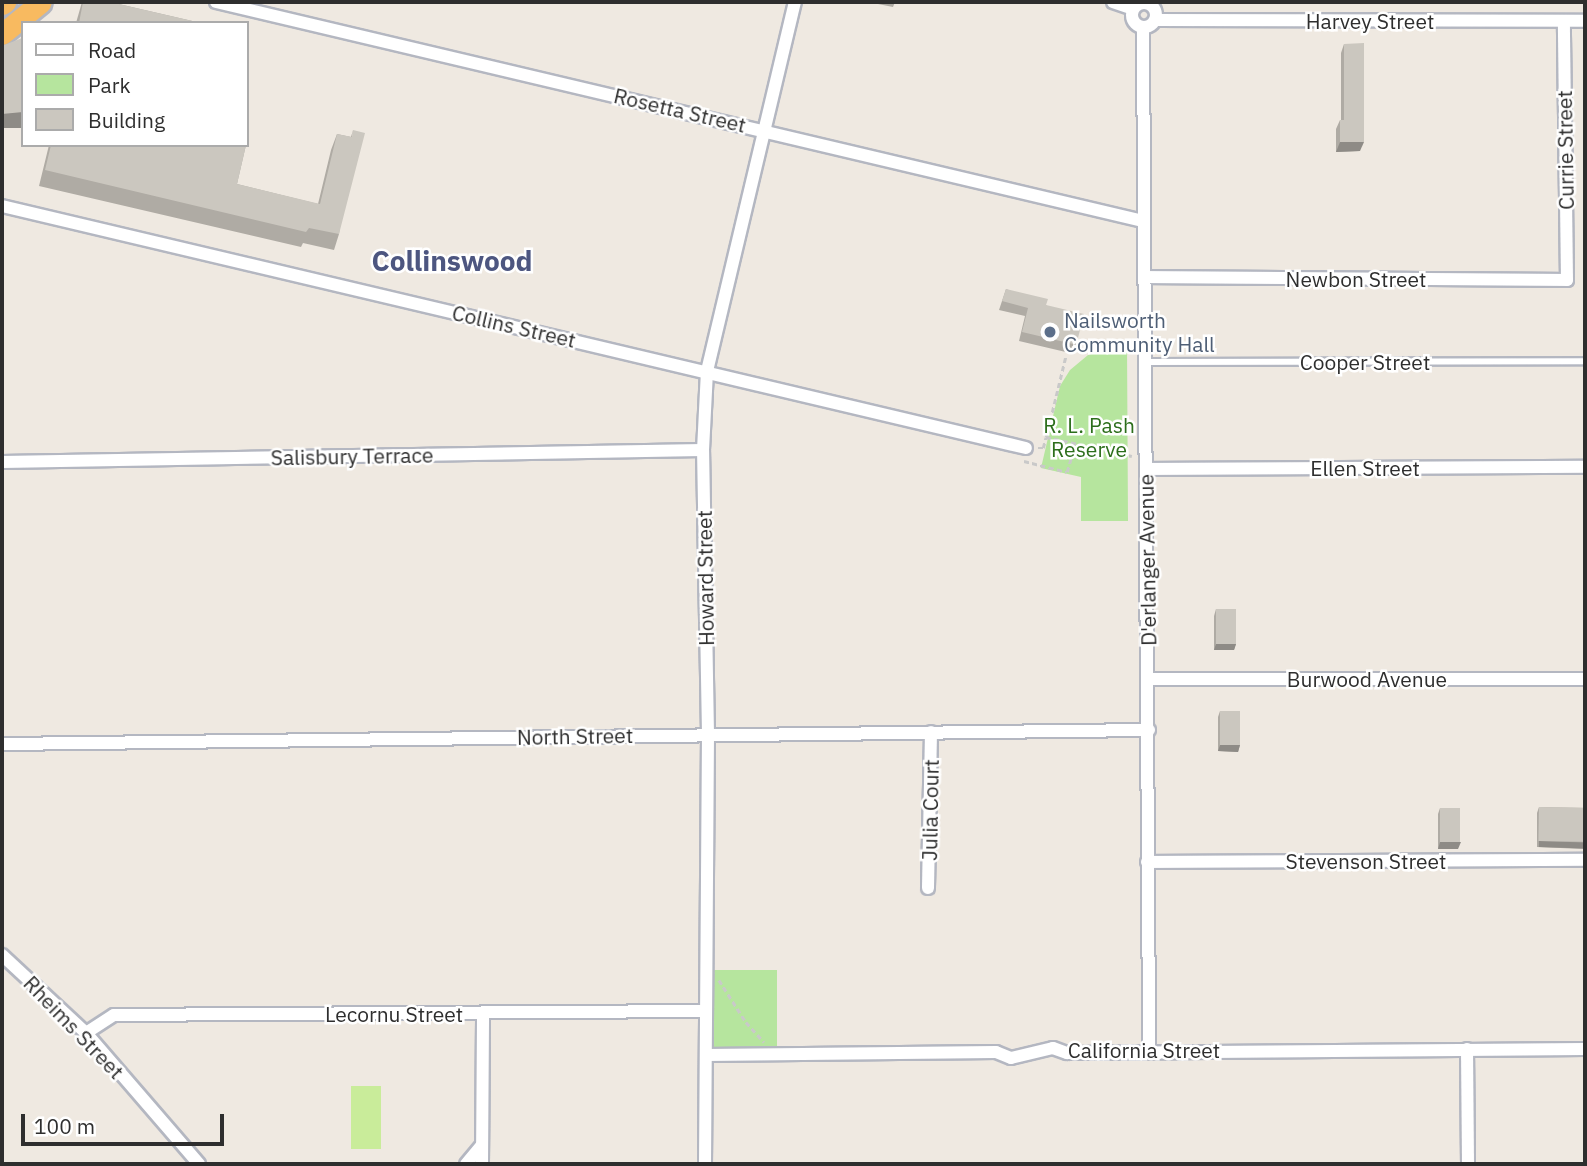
<!DOCTYPE html>
<style>
body{margin:0}
#map{position:relative;width:1587px;height:1166px;overflow:hidden;background:#efe9e1;font-family:"IBM Plex Sans",sans-serif}
div>[style]{position:absolute}
.green>*{inset:0;background:#b6e59e;transform-origin:0 0}
.pitch>*{inset:0;background:#c9ec9a;transform-origin:0 0}
.path>*{height:2.5px;margin-top:-1.25px;transform-origin:0;background:repeating-linear-gradient(90deg,#c9c9c9 0 5px,transparent 0 8.5px)}
.roads{filter:drop-shadow(2px 0 #b4b7c1) drop-shadow(-2px 0 #b4b7c1) drop-shadow(0 2px #b4b7c1) drop-shadow(0 -2px #b4b7c1)}
.service>*{height:6px;margin:-3px;padding:0 3px;transform-origin:3px;border-radius:3px;background:#fff}
.minor>*{height:12px;margin:-6px;padding:0 6px;transform-origin:6px;border-radius:6px;background:#fff}
.minor>.ring{margin:-6px;padding:0;box-sizing:content-box;background:none;border:12px solid #fff;border-radius:50%}
.trunk>*{height:21px;margin:-10.5px;padding:0 10.5px;transform-origin:10.5px;border-radius:10.5px;background:#f8ba60}
.wall>*{inset:0;background:#afaba4}
.shaded-wall>*{inset:0;background:#8e8b86;transform-origin:0 0}
.building>*{inset:0;background:#cbc7bf;transform-origin:0 0}
.dots>*{width:19px;height:19px;translate:-50% -50%;box-sizing:border-box;border:4px solid #fff;border-radius:50%}
span{translate:-50% -50%;white-space:nowrap;text-align:center;line-height:1.15;-webkit-text-stroke:5px #fff;paint-order:stroke}
.street-label{font-size:21px;color:#2e2e2e}
.service-label{font-size:21px;color:#4e5e75}
.left{translate:0 -50%;text-align:left}
.park-label{font-size:21px;color:#2c6e1b}
.district-label{font-size:28px;color:#4d5680;font-weight:700}
.frame{position:absolute;inset:0;border:4px solid #2e2e2e;pointer-events:none}
.legend{position:absolute;left:21px;top:21px;width:228px;height:126px;box-sizing:border-box;background:#fff;border:2px solid #ababab;margin:0;padding:9px 12px;list-style:none;font-size:21px;color:#2e2e2e}
.legend li{display:flex;align-items:center;gap:14px;height:35px}
.legend b{width:35px;border:2px solid #ababab}
.scale{position:absolute;left:21px;top:1114px;width:203px;height:32px;box-sizing:border-box;border:4px solid #2e2e2e;border-top:0;padding-left:9px;font-size:21px;line-height:24px;white-space:nowrap;color:#2e2e2e;-webkit-text-stroke:5px #fff;paint-order:stroke}
</style>
<div id="map">
<div class="green">
<div style="clip-path:polygon(1127px 344px,1128px 521px,1081px 521px,1081px 477px,1041px 468px,1060px 386px,1070px 370px,1088px 355px)"></div>
<div style="left:710px;top:970px;width:67px;height:82px"></div>
</div>
<div class="pitch">
<div style="left:351px;top:1086px;width:30px;height:63px"></div>
</div>
<div class="path">
<div style="left:1046px;top:437px;width:84px;rotate:-76.3deg"></div>
<div style="left:1038px;top:448px;width:5px"></div>
<div style="left:1043px;top:448px;width:11px;rotate:-75deg"></div>
<div style="left:1046px;top:437px;width:88px;rotate:12.5deg"></div>
<div style="left:1024px;top:461px;width:44px;rotate:14.3deg"></div>
<div style="left:1067px;top:472px;width:22px;rotate:-74deg"></div>
<div style="left:1073px;top:451px;width:10px;rotate:-37deg"></div>
<div style="left:719px;top:980px;width:50px;rotate:57.3deg"></div>
<div style="left:746px;top:1022px;width:27px;rotate:48deg"></div>
</div>
<div class="roads">
<div class="service">
<div style="left:1145px;top:362px;width:440px;rotate:-0.1deg"></div>
</div>
<div class="minor">
<div style="left:216px;top:2px;width:953px;rotate:13.29deg"></div>
<div style="left:1113px;top:2px;width:21px;rotate:19deg"></div>
<div class="ring" style="left:1132px;top:3px;width:12px;height:12px"></div>
<div style="left:1156px;top:20px;width:429px;rotate:0.1deg"></div>
<div style="left:1143px;top:28px;width:1022px;rotate:89.66deg"></div>
<div style="left:2px;top:206px;width:1052px;rotate:13.3deg"></div>
<div style="left:1145px;top:277px;width:422px;rotate:0.4deg"></div>
<div style="left:1567px;top:280px;width:259px;rotate:-90.7deg"></div>
<div style="left:2px;top:462px;width:701px;rotate:-0.98deg"></div>
<div style="left:1146px;top:469px;width:439px;rotate:-0.3deg"></div>
<div style="left:1149px;top:679px;width:436px"></div>
<div style="left:2px;top:744px;width:1147px;rotate:-0.7deg"></div>
<div style="left:1147px;top:862px;width:438px;rotate:-0.3deg"></div>
<div style="left:928px;top:888px;width:156px;rotate:-88.9deg"></div>
<div style="left:2px;top:955px;width:115px;rotate:42.9deg"></div>
<div style="left:86px;top:1033px;width:173px;rotate:49.2deg"></div>
<div style="left:86px;top:1033px;width:33px;rotate:-33deg"></div>
<div style="left:114px;top:1015px;width:592px;rotate:-0.39deg"></div>
<div style="left:1467px;top:1049px;width:115px;rotate:89.5deg"></div>
<div style="left:706px;top:1055px;width:290px;rotate:-0.6deg"></div>
<div style="left:996px;top:1052px;width:16px;rotate:22deg"></div>
<div style="left:1011px;top:1058px;width:43px;rotate:-13.4deg"></div>
<div style="left:1053px;top:1048px;width:15px;rotate:20deg"></div>
<div style="left:1067px;top:1053px;width:518px;rotate:-0.44deg"></div>
<div style="left:466px;top:1164px;width:25px;rotate:-50deg"></div>
<div style="left:482px;top:1164px;width:151px;rotate:-89.6deg"></div>
<div style="left:705px;top:1164px;width:430px;rotate:-89.6deg"></div>
<div style="left:708px;top:734px;width:284px;rotate:-91deg"></div>
<div style="left:703px;top:450px;width:79px;rotate:-87.1deg"></div>
<div style="left:707px;top:371px;width:379px;rotate:-76.6deg"></div>
</div>
<div class="trunk">
<div style="left:2px;top:4px;width:4px;rotate:-34deg"></div>
<div style="left:2px;top:34px;width:50px;rotate:-39.4deg"></div>
</div>
</div>
<div class="wall">
<div style="clip-path:polygon(82px 2px,110px 2px,201px 23px,76px 23px)"></div>
<div style="clip-path:polygon(868px 2px,895px 2px,893px 7px)"></div>
<div style="clip-path:polygon(1344px 44px,1360px 151px,1336px 152px,1336px 129px,1340px 120px,1341px 120px,1341px 53px)"></div>
<div style="clip-path:polygon(353px 130px,339px 234px,334px 250px,303px 243px,301px 247px,39px 186px,49px 145px,246px 145px,237px 184px,318px 204px,331px 150px,337px 134px,351px 137px)"></div>
<div style="clip-path:polygon(1006px 289px,1046px 305px,1078px 338px,1075px 347px,1072px 346px,1070px 353px,1019px 341px,1025px 316px,999px 310px)"></div>
<div style="clip-path:polygon(1216px 609px,1236px 644px,1234px 650px,1214px 650px,1214px 616px)"></div>
<div style="clip-path:polygon(1220px 711px,1240px 745px,1238px 752px,1218px 751px,1218px 717px)"></div>
<div style="clip-path:polygon(1539px 807px,1585px 808px,1585px 843px,1583px 849px,1537px 847px,1537px 813px)"></div>
<div style="clip-path:polygon(1440px 808px,1458px 849px,1438px 849px,1438px 814px)"></div>
</div>
<div class="shaded-wall">
<div style="left:23px;top:112px;width:16px;height:21px;rotate:90deg"></div>
<div style="clip-path:polygon(1340px 142px,1364px 142px,1360px 151px,1336px 152px)"></div>
<div style="clip-path:polygon(1216px 644px,1236px 644px,1234px 650px,1214px 650px)"></div>
<div style="clip-path:polygon(1220px 745px,1240px 745px,1238px 752px,1218px 751px)"></div>
<div style="left:1539px;top:841px;width:46px;height:6px;rotate:2deg"></div>
<div style="clip-path:polygon(1440px 842px,1461px 842px,1458px 849px,1438px 849px)"></div>
</div>
<div class="building">
<div style="clip-path:polygon(83px 2px,110px 2px,201px 23px,79px 23px)"></div>
<div style="clip-path:polygon(22px 38px,23px 39px,23px 112px,2px 114px,2px 46px)"></div>
<div style="clip-path:polygon(1364px 43px,1364px 142px,1340px 142px,1340px 120px,1344px 120px,1344px 44px)"></div>
<div style="clip-path:polygon(353px 130px,365px 133px,339px 234px,309px 228px,306px 232px,45px 170px,51px 145px,246px 145px,237px 184px,320px 204px,337px 134px,352px 137px)"></div>
<div style="clip-path:polygon(1006px 289px,1048px 299px,1046px 305px,1084px 314px,1078px 338px,1075px 337px,1073px 344px,1022px 332px,1028px 308px,1002px 301px)"></div>
<div style="left:1216px;top:609px;width:20px;height:35px"></div>
<div style="left:1220px;top:711px;width:20px;height:34px"></div>
<div style="left:1539px;top:807px;width:46px;height:34px;rotate:1deg"></div>
<div style="left:1440px;top:808px;width:20px;height:34px"></div>
</div>
<div class="dots">
<div style="left:1050px;top:332px;background:#5c6f8a"></div>
</div>
<div class="street-label">
<span style="left:1370px;top:21px">Harvey Street</span>
<span style="left:680px;top:110px;rotate:13deg">Rosetta Street</span>
<span style="left:1565px;top:150px;rotate:-91deg">Currie Street</span>
<span style="left:1356px;top:279px">Newbon Street</span>
<span style="left:514px;top:326px;rotate:13deg">Collins Street</span>
<span style="left:1365px;top:362px">Cooper Street</span>
<span style="left:352px;top:456px;rotate:-1deg">Salisbury Terrace</span>
<span style="left:1365px;top:468px">Ellen Street</span>
<span style="left:1147px;top:560px;rotate:-91deg">D'erlanger Avenue</span>
<span style="left:705px;top:578px;rotate:-91deg">Howard Street</span>
<span style="left:1367px;top:679px">Burwood Avenue</span>
<span style="left:575px;top:736px;rotate:-1deg">North Street</span>
<span style="left:930px;top:810px;rotate:-89deg">Julia Court</span>
<span style="left:1366px;top:861px">Stevenson Street</span>
<span style="left:394px;top:1014px">Lecornu Street</span>
<span style="left:74px;top:1027px;rotate:46deg">Rheims Street</span>
<span style="left:1144px;top:1050px">California Street</span>
</div>
<div class="service-label">
<span class="left" style="left:1064px;top:332px">Nailsworth<br>Community Hall</span>
</div>
<div class="park-label">
<span style="left:1089px;top:437px">R. L. Pash<br>Reserve</span>
</div>
<div class="district-label">
<span style="left:452px;top:261px">Collinswood</span>
</div>
<div class="frame"></div>
<ul class="legend">
<li><b style="height:9px;background:#fff"></b>Road</li>
<li><b style="height:19px;background:#b6e59e"></b>Park</li>
<li><b style="height:19px;background:#cbc7bf"></b>Building</li>
</ul>
<div class="scale">100 m</div>
</div>
